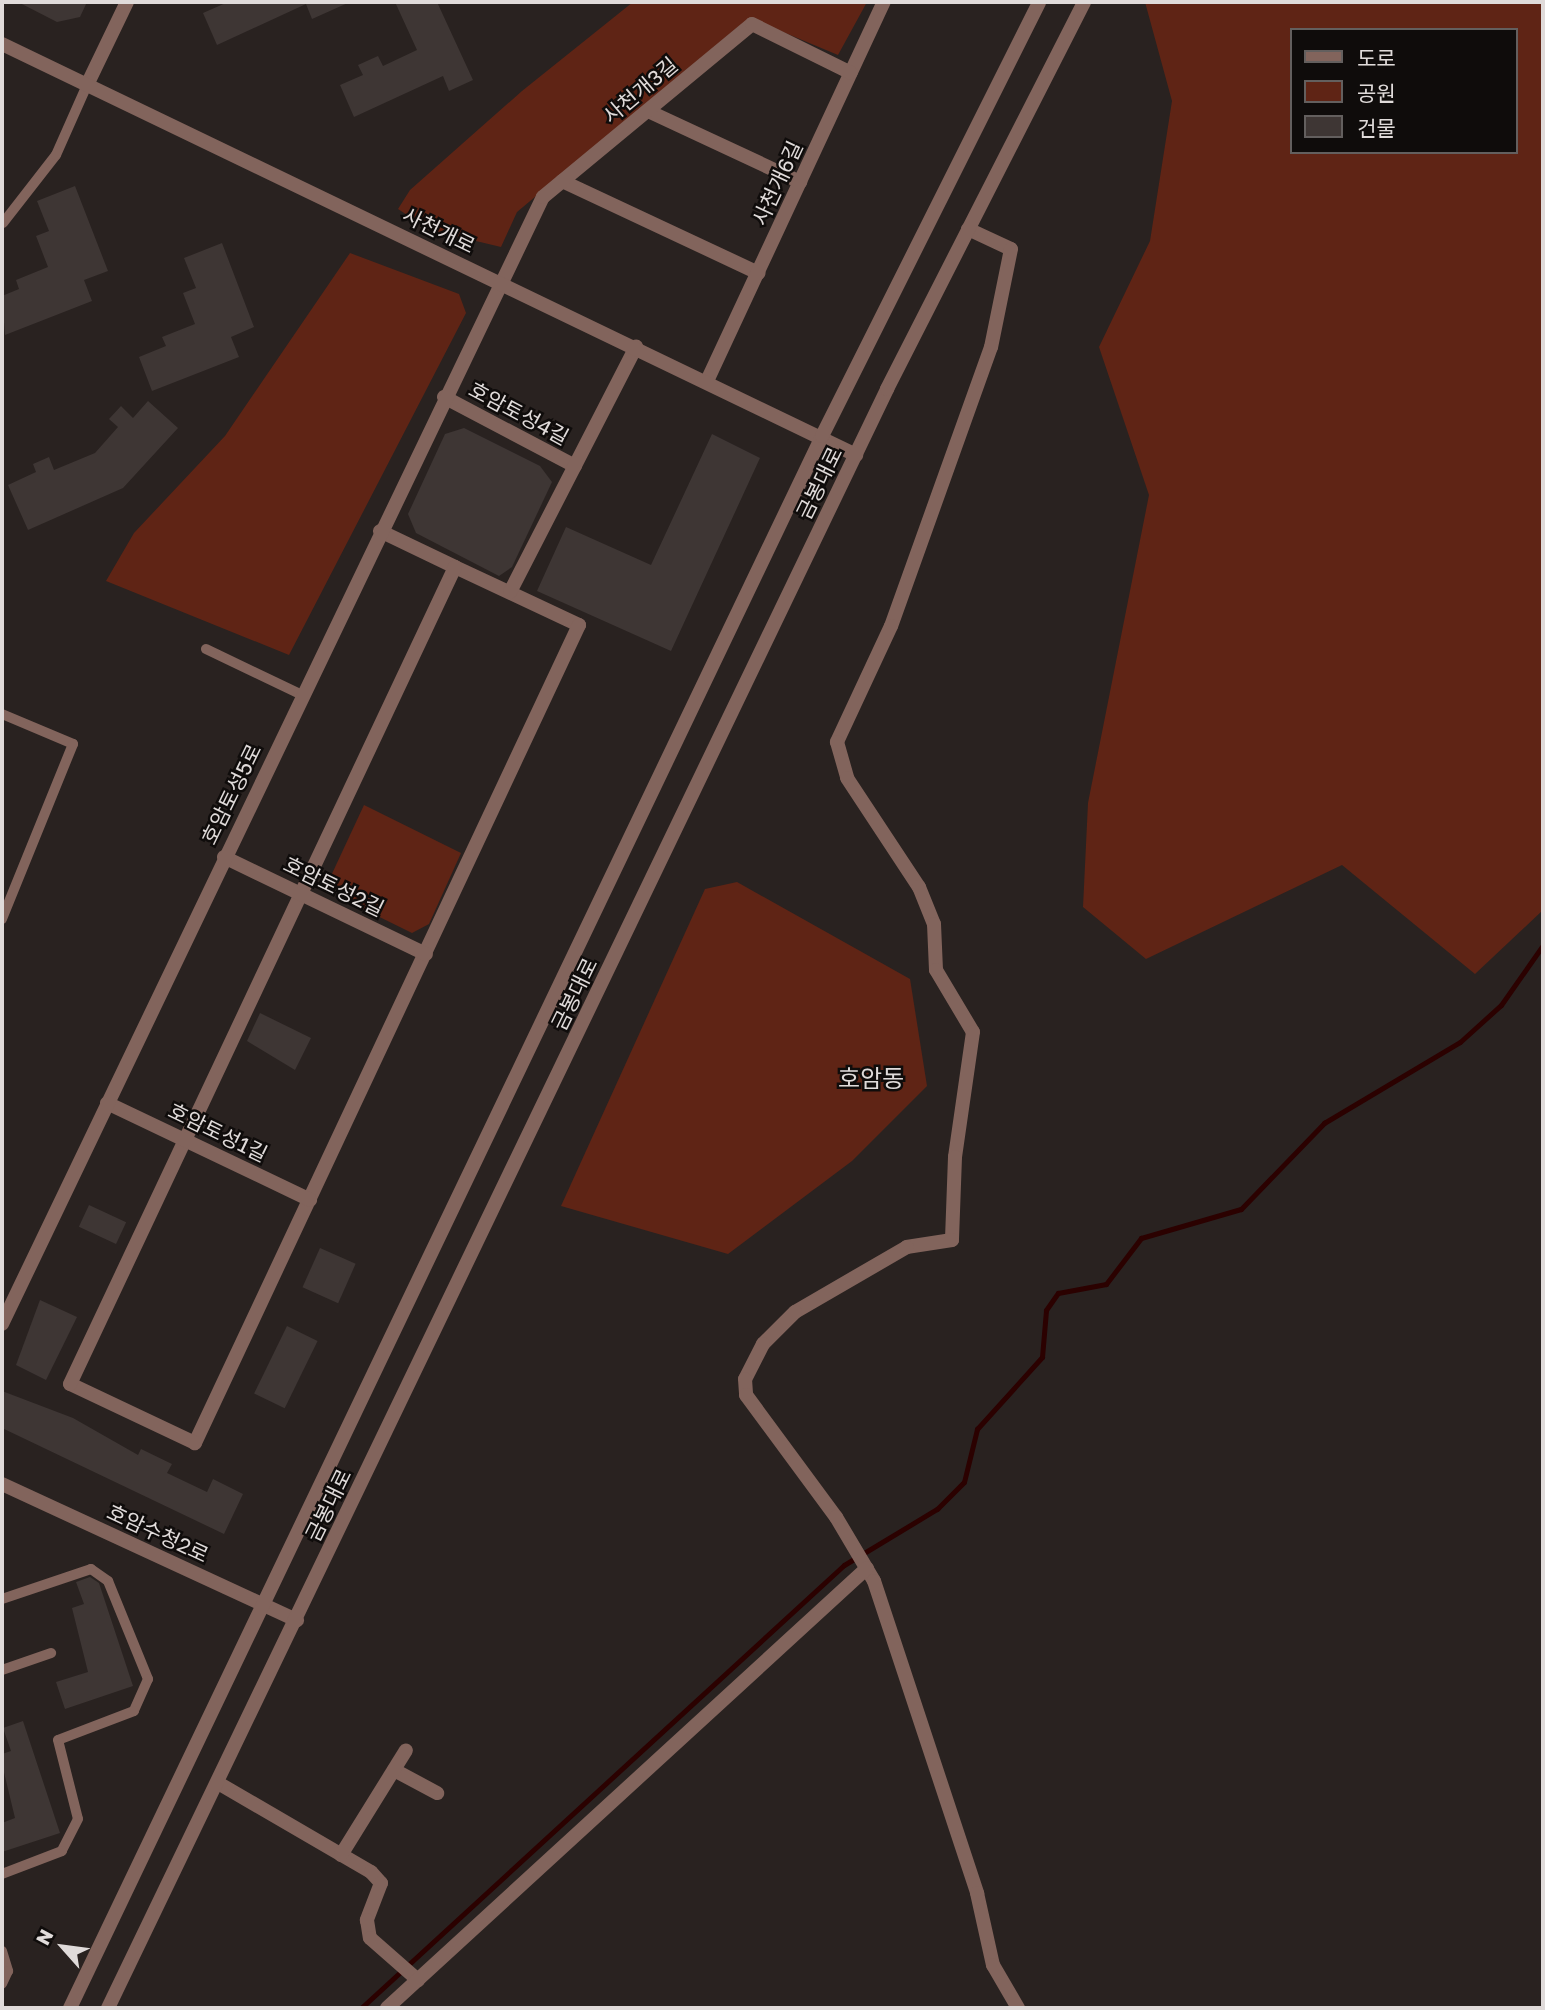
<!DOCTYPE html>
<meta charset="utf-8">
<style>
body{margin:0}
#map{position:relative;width:1545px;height:2010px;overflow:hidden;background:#292220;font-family:"Golos Text","Noto Sans KR",sans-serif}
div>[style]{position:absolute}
.green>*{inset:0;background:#5f2415}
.stream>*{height:5px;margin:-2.5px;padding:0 2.5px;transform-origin:2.5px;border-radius:2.5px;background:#2b0100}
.building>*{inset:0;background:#3e3634;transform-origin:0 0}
.service>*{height:10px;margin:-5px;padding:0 5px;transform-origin:5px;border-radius:5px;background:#82645c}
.minor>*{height:14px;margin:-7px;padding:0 7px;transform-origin:7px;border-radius:7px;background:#82645c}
.tertiary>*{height:14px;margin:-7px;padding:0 7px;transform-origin:7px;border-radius:7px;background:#82645c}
span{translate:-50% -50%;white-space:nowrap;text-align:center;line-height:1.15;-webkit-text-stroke:5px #0f0c0b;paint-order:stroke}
.street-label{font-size:21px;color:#e0dbda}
.quarter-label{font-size:24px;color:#e0dbda}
.frame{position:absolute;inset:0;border:4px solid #e0dbda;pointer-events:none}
.legend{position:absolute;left:1290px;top:28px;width:228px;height:126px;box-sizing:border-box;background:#0f0c0b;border:2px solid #635f5e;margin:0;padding:9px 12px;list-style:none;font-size:21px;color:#e0dbda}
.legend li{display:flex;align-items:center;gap:14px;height:35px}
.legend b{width:35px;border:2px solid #635f5e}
.north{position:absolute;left:28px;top:1912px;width:70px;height:70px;-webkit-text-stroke:5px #0f0c0b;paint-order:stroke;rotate:298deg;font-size:19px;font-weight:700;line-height:28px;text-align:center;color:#e0dbda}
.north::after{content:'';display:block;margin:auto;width:24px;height:32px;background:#e0dbda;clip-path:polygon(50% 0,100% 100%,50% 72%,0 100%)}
</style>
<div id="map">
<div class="green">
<div style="clip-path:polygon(633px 2px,867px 2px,838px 55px,752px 19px,738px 27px,517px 212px,501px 247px,430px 230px,398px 209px,410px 190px,522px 91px)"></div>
<div style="clip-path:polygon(evenodd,1145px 2px,1543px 2px,1543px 910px,1475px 974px,1342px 865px,1146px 959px,1083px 907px,1088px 803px,1149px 495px,1099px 347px,1150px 241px,1172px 101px,1145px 2px,1291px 30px,1515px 30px,1515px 152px,1291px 152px,1291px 30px)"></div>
<div style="clip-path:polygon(350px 253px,459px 294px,466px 313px,289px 655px,106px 581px,134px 533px,225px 436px)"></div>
<div style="clip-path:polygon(364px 805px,461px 853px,429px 924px,412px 933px,341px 898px,330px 878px)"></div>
<div style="clip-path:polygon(737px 882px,910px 979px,927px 1086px,852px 1161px,728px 1254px,561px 1206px,705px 889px)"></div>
</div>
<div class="stream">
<div style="left:361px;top:2008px;width:655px;rotate:-42.53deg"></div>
<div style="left:844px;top:1565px;width:109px;rotate:-31.1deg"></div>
<div style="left:937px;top:1509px;width:38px;rotate:-45deg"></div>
<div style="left:964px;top:1482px;width:55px;rotate:-76.2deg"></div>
<div style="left:977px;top:1429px;width:97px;rotate:-47.9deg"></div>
<div style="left:1042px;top:1357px;width:47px;rotate:-85.1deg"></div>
<div style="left:1046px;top:1310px;width:21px;rotate:-55deg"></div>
<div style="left:1058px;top:1293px;width:49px;rotate:-10.6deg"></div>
<div style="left:1106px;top:1284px;width:58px;rotate:-52.7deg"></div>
<div style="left:1141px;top:1238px;width:104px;rotate:-16.2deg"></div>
<div style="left:1241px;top:1209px;width:120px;rotate:-46deg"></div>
<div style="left:1324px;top:1123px;width:158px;rotate:-30.8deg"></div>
<div style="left:1460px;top:1042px;width:55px;rotate:-42.1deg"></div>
<div style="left:1501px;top:1005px;width:73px;rotate:-55deg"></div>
</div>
<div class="building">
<div style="clip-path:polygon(18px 2px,87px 2px,80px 17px,57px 22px)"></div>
<div style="clip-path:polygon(228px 2px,350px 2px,312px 19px,306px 4px,217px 45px,203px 13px)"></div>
<div style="clip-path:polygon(395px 2px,437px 2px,473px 80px,449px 91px,443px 76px,354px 117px,340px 85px,363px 75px,358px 65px,378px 56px,383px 66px,417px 50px)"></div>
<div style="clip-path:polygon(75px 186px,108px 271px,84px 280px,92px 301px,5px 335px,2px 296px,19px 289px,16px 280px,48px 267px,36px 236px,49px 231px,37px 201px)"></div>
<div style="clip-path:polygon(222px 243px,254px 327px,231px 337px,239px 357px,152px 391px,139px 357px,166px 346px,162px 337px,195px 324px,183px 293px,196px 288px,184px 258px)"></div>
<div style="clip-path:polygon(148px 401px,178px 428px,123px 488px,28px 530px,8px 485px,36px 472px,33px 464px,49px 457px,54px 470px,95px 453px,118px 427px,109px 419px,121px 406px,133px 418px)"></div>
<div style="clip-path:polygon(464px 428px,540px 466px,552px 482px,512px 567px,499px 576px,416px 533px,408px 514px,445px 434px)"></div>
<div style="clip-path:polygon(712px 434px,760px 458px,671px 651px,537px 591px,566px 527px,651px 565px)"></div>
<div style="clip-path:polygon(260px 1013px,311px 1038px,295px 1070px,247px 1041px)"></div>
<div style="left:89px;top:1205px;width:41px;height:24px;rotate:25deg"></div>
<div style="left:320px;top:1248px;width:39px;height:43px;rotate:24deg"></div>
<div style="clip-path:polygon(40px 1300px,77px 1317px,46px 1380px,16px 1365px)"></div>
<div style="left:287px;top:1326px;width:34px;height:75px;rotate:26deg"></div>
<div style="clip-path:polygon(2px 1391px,73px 1418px,138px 1455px,141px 1449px,172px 1464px,167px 1473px,207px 1492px,213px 1479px,243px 1494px,224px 1534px,2px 1428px)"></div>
<div style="clip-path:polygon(90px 1577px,99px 1583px,133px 1686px,65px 1709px,56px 1682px,88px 1672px,72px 1608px,84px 1604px,76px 1582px)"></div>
<div style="clip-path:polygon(23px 1721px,60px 1833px,2px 1852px,2px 1823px,15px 1818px,2px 1764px,2px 1754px,11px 1751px,3px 1728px)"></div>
</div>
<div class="service">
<div style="left:3px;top:223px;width:86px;rotate:-52.1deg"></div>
<div style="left:56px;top:155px;width:77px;rotate:-66.1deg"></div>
<div style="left:206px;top:649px;width:106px;rotate:25.6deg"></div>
<div style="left:2px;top:714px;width:77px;rotate:22.9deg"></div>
<div style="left:73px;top:744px;width:189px;rotate:112.1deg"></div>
<div style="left:2px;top:1599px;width:94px;rotate:-18.6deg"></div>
<div style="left:91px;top:1569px;width:21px;rotate:35deg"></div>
<div style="left:108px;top:1581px;width:106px;rotate:67.8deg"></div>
<div style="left:148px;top:1679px;width:35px;rotate:114deg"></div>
<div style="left:134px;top:1711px;width:81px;rotate:159.1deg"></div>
<div style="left:58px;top:1740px;width:81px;rotate:75.8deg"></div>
<div style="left:78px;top:1819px;width:36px;rotate:117deg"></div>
<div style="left:62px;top:1851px;width:64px;rotate:159deg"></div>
<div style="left:2px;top:1670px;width:52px;rotate:-19.1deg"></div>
<div style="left:2px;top:1951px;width:21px;rotate:73deg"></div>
<div style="left:8px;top:1971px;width:14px;rotate:115deg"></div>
</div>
<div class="minor">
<div style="left:87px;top:85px;width:92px;rotate:-64.3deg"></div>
<div style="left:648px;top:111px;width:168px;rotate:25deg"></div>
<div style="left:562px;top:181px;width:217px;rotate:25.1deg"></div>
<div style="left:968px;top:229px;width:47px;rotate:24.9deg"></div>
<div style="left:1011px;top:249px;width:100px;rotate:101.5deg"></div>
<div style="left:991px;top:347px;width:296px;rotate:109.7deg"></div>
<div style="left:891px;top:626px;width:128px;rotate:115deg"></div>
<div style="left:837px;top:742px;width:37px;rotate:74deg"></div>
<div style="left:847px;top:778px;width:131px;rotate:56.6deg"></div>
<div style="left:919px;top:887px;width:40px;rotate:68deg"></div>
<div style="left:934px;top:924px;width:46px;rotate:87.5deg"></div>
<div style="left:936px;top:970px;width:72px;rotate:59.2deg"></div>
<div style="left:973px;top:1032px;width:126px;rotate:98.2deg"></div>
<div style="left:955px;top:1157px;width:83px;rotate:92.1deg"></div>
<div style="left:952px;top:1240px;width:46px;rotate:171.2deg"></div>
<div style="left:907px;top:1247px;width:129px;rotate:149.9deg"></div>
<div style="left:795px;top:1312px;width:45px;rotate:135deg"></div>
<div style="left:763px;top:1344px;width:39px;rotate:117deg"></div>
<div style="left:745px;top:1379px;width:16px;rotate:86deg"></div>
<div style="left:746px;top:1395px;width:152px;rotate:53.6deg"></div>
<div style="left:836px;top:1517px;width:74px;rotate:59.3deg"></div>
<div style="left:874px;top:1581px;width:329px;rotate:71.7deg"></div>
<div style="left:977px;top:1893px;width:74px;rotate:77.5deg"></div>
<div style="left:993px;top:1965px;width:50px;rotate:59.8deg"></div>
<div style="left:707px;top:381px;width:418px;rotate:-65deg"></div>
<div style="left:444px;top:397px;width:148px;rotate:27.8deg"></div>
<div style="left:380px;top:531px;width:83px;rotate:25.6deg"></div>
<div style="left:455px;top:567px;width:137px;rotate:25.1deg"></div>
<div style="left:579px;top:625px;width:904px;rotate:115.15deg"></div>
<div style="left:195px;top:1443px;width:138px;rotate:-154.7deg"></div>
<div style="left:70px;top:1384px;width:903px;rotate:-64.77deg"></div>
<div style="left:510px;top:592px;width:276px;rotate:-62.8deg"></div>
<div style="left:224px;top:857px;width:224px;rotate:25.7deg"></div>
<div style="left:107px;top:1103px;width:225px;rotate:25.5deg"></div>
<div style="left:2px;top:1324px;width:1250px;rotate:-64.36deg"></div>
<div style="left:543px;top:197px;width:271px;rotate:-39.6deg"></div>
<div style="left:752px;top:24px;width:110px;rotate:26.3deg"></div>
<div style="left:2px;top:1484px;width:325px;rotate:24.8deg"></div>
<div style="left:394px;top:1770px;width:49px;rotate:28.1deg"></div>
<div style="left:218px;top:1783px;width:177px;rotate:30.2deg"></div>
<div style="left:371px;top:1872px;width:15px;rotate:48deg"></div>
<div style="left:381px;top:1883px;width:40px;rotate:111deg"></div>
<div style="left:367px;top:1920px;width:18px;rotate:81deg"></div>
<div style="left:370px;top:1938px;width:64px;rotate:41.2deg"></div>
<div style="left:341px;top:1855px;width:123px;rotate:-58.2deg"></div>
<div style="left:387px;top:2008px;width:651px;rotate:-42.51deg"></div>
</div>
<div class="tertiary">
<div style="left:2px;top:44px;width:948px;rotate:25.7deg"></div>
<div style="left:70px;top:2008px;width:1743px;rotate:-64.43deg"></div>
<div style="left:822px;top:436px;width:485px;rotate:-63.4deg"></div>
<div style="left:108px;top:2008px;width:1797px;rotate:-64.3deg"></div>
<div style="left:887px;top:389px;width:434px;rotate:-63deg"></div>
</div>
<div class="street-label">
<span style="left:640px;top:90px;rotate:-40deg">사천개3길</span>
<span style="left:777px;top:183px;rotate:-65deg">사천개6길</span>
<span style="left:439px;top:230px;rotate:26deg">사천개로</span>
<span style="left:519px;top:413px;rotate:28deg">호암토성4길</span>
<span style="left:819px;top:483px;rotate:-64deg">금봉대로</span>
<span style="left:231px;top:794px;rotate:-64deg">호암토성5로</span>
<span style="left:334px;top:886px;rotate:26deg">호암토성2길</span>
<span style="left:574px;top:994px;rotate:-64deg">금봉대로</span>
<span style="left:218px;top:1132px;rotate:26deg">호암토성1길</span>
<span style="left:328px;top:1505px;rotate:-64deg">금봉대로</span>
<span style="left:158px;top:1533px;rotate:25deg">호암수청2로</span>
</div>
<div class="quarter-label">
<span style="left:871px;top:1078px">호암동</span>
</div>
<div class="frame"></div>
<ul class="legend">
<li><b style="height:9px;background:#82645c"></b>도로</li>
<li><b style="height:19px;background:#5f2415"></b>공원</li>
<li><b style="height:19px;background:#3e3634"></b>건물</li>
</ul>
<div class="north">N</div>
</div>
